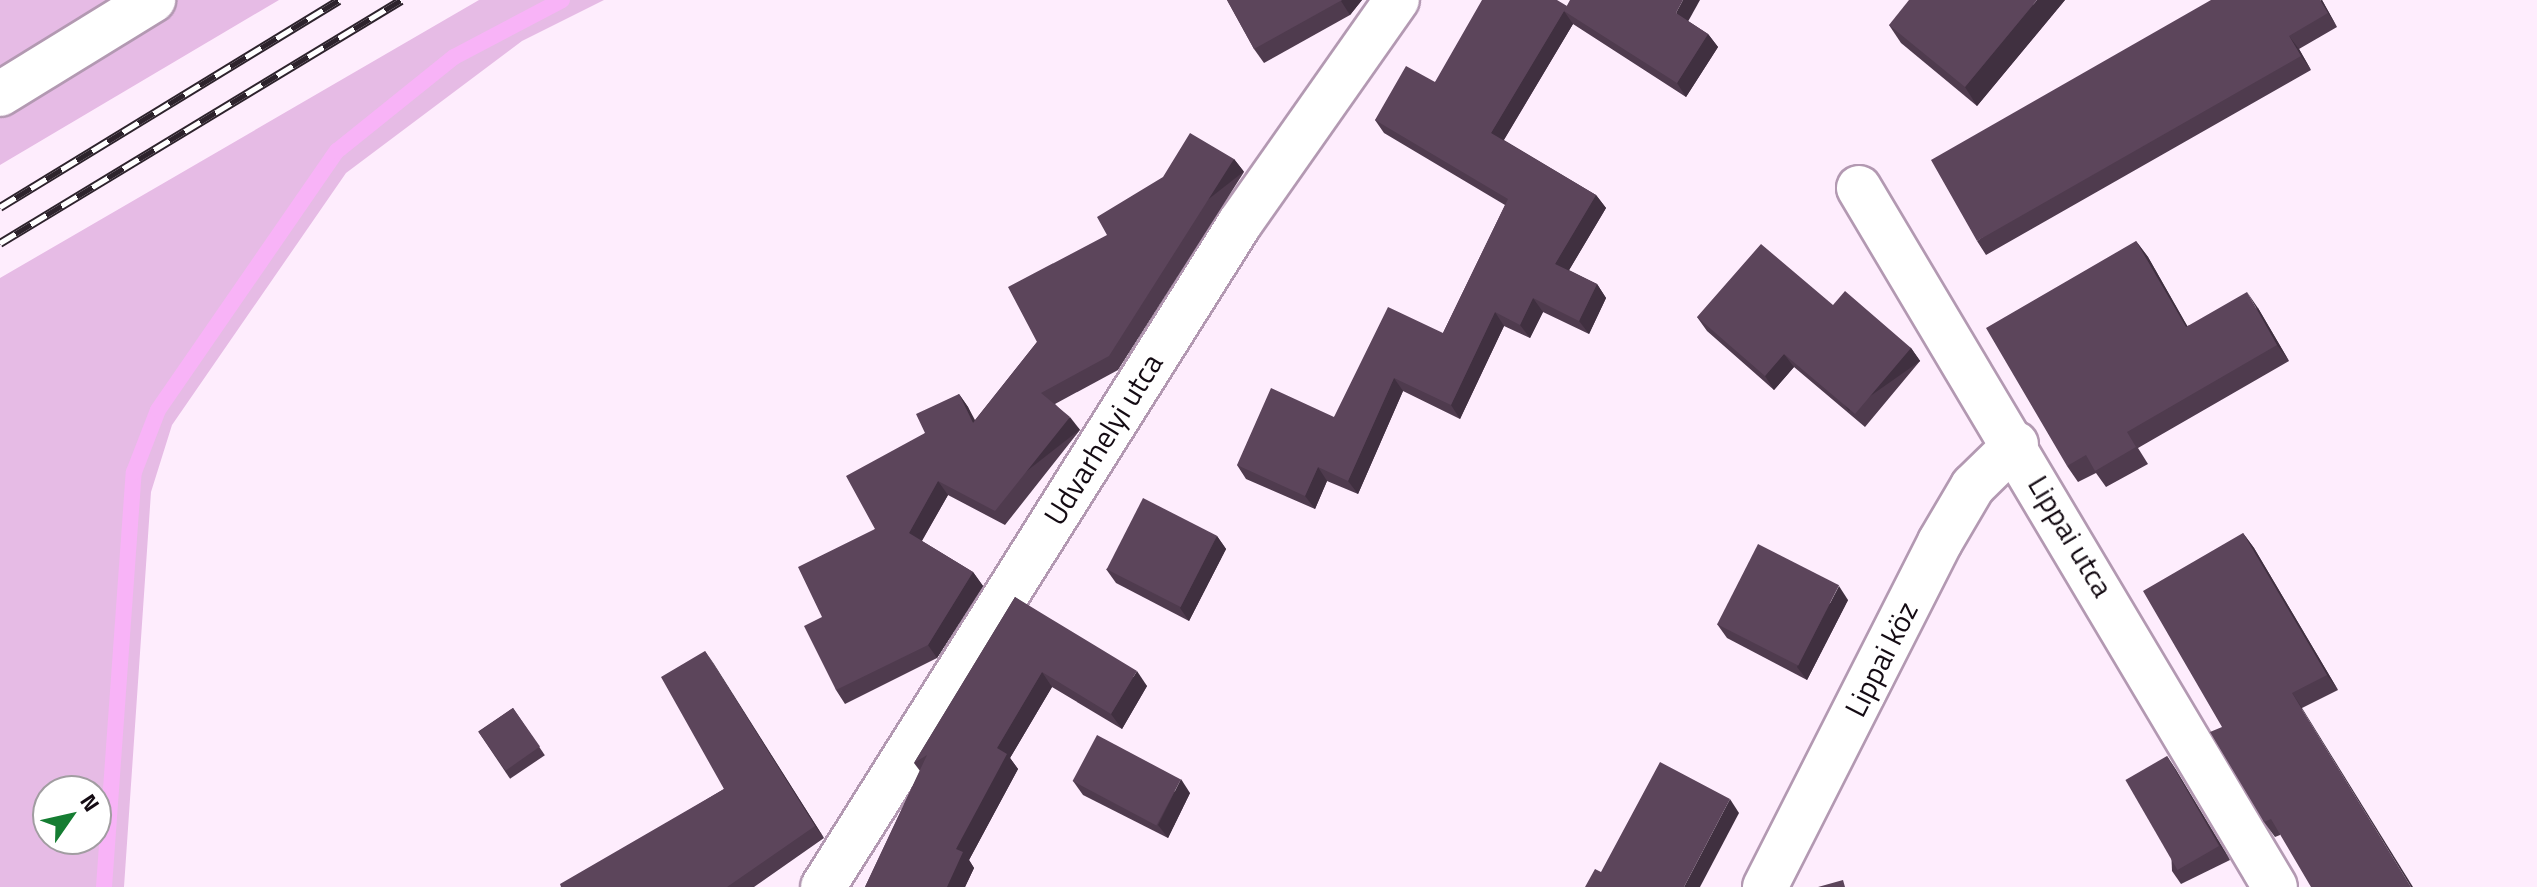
<!DOCTYPE html>
<meta charset="utf-8">
<style>
body{margin:0}
#map{position:relative;width:2537px;height:887px;overflow:hidden;background:#feedfd;font-family:"Titillium Web",sans-serif}
div>[style]{position:absolute}
.green>*{inset:0;background:#e6bbe5}
.stream>*{height:16px;margin:-8px;padding:0 8px;transform-origin:8px;border-radius:8px;background:#f8b3f7}
.roads{filter:drop-shadow(2px 0 #b399b2) drop-shadow(-2px 0 #b399b2) drop-shadow(0 2px #b399b2) drop-shadow(0 -2px #b399b2)}
.street>*{height:44px;margin:-22px;padding:0 22px;transform-origin:22px;border-radius:22px;background:#fff}
.secondary>*{height:44px;margin:-22px;padding:0 22px;transform-origin:22px;border-radius:22px;background:#fff}
.rail>*{height:9px;margin-top:-4.5px;transform-origin:0;background:repeating-linear-gradient(90deg,#fff 0 18px,#2d232c 0 36px);box-sizing:border-box;border-block:2px solid #2d232c}
.wall>*{inset:0;background:#4f3b4e;transform-origin:0 0}
.shaded-wall>*{inset:0;background:#403040;transform-origin:0 0}
.building>*{inset:0;background:#5c455b;transform-origin:0 0}
span{translate:-50% -50%;white-space:nowrap;text-align:center;line-height:1.15;-webkit-text-stroke:8px #fff;paint-order:stroke}
.street-label{font-size:30px;color:#140b13}
.north{position:absolute;left:32px;top:775px;width:80px;height:80px;box-sizing:border-box;background:#fff;border:2px solid #a19da1;border-radius:50%;rotate:56deg;font-size:22px;font-weight:700;line-height:32px;text-align:center;color:#140b13}
.north::after{content:'';display:block;margin:auto;width:28px;height:36px;background:#157d32;clip-path:polygon(50% 0,100% 100%,50% 72%,0 100%)}
</style>
<div id="map">
<div class="green">
<div style="clip-path:polygon(0 0,279px 0,0 165px)"></div>
<div style="clip-path:polygon(evenodd,479px 0,604px 0,522px 41px,346px 173px,172px 425px,151px 492px,124px 887px,0 887px,0 278px,479px 0,96px 791px,96px 839px,48px 839px,48px 791px,96px 791px)"></div>
</div>
<div class="stream">
<div style="left:104px;top:887px;width:416px;rotate:-85.9deg"></div>
<div style="left:134px;top:472px;width:66px;rotate:-68.8deg"></div>
<div style="left:158px;top:410px;width:315px;rotate:-55.4deg"></div>
<div style="left:337px;top:151px;width:150px;rotate:-38.8deg"></div>
<div style="left:454px;top:57px;width:122px;rotate:-27.8deg"></div>
</div>
<div class="roads">
<div class="street">
<div style="left:1859px;top:188px;width:813px;rotate:59.24deg"></div>
<div style="left:823px;top:887px;width:784px;rotate:-57.87deg"></div>
<div style="left:1240px;top:223px;width:273px;rotate:-54.9deg"></div>
<div style="left:1765px;top:887px;width:387px;rotate:-63.1deg"></div>
<div style="left:1940px;top:542px;width:65px;rotate:-59.5deg"></div>
<div style="left:1973px;top:486px;width:60px;rotate:-44.3deg"></div>
</div>
<div class="secondary">
<div style="left:0;top:94px;width:180px;rotate:-31.6deg"></div>
</div>
</div>
<div class="rail">
<div style="left:0;top:207px;width:397px;rotate:-31.4deg"></div>
<div style="left:0;top:243px;width:469px;rotate:-31.2deg"></div>
</div>
<div class="wall">
<div style="clip-path:polygon(1227px 0,1362px 0,1350px 15px,1264px 63px,1254px 49px)"></div>
<div style="clip-path:polygon(2065px 0,1977px 106px,1901px 43px,1889px 25px)"></div>
<div style="clip-path:polygon(2322px 0,2337px 27px,2299px 49px,2311px 70px,1986px 255px,1977px 241px)"></div>
<div style="clip-path:polygon(1567px 6px,1688px 21px,1708px 34px,1718px 47px,1686px 97px,1573px 24px,1504px 140px,1596px 195px,1606px 208px,1569px 270px,1597px 284px,1606px 298px,1589px 334px,1543px 312px,1530px 338px,1504px 326px,1460px 419px,1403px 391px,1358px 494px,1327px 481px,1315px 509px,1246px 479px,1237px 465px,1334px 417px,1443px 333px,1505px 205px,1384px 133px,1375px 120px,1435px 82px)"></div>
<div style="clip-path:polygon(1234px 159px,1244px 172px,1118px 370px,1055px 404px,1080px 430px,1005px 525px,948px 495px,922px 541px,973px 572px,983px 586px,937px 658px,845px 704px,836px 690px,822px 617px,875px 529px,925px 433px,959px 394px,968px 407px,975px 420px,1037px 342px)"></div>
<div style="clip-path:polygon(2136px 241px,2148px 257px,2187px 326px,2258px 308px,2289px 361px,2138px 448px,2148px 464px,2106px 487px,2096px 473px,2078px 482px,2067px 466px)"></div>
<div style="clip-path:polygon(1833px 305px,1911px 348px,1920px 361px,1865px 427px,1794px 367px,1774px 390px,1707px 331px,1697px 317px)"></div>
<div style="clip-path:polygon(2243px 533px,2254px 548px,2338px 690px,2302px 708px,2280px 835px,2275px 837px,2264px 822px,2222px 727px)"></div>
<div style="clip-path:polygon(1217px 536px,1226px 549px,1189px 621px,1116px 583px,1106px 569px)"></div>
<div style="clip-path:polygon(1015px 597px,1147px 686px,1122px 729px,1052px 687px,1010px 758px,1018px 769px,969px 860px,974px 868px,965px 887px,865px 887px,920px 771px,914px 763px)"></div>
<div style="clip-path:polygon(1848px 600px,1807px 680px,1727px 638px,1717px 624px)"></div>
<div style="clip-path:polygon(705px 651px,824px 838px,754px 887px,561px 887px,724px 789px)"></div>
<div style="left:513px;top:708px;width:57px;height:42px;rotate:56deg"></div>
<div style="clip-path:polygon(2167px 756px,2176px 770px,2230px 860px,2181px 884px,2172px 871px)"></div>
<div style="clip-path:polygon(1073px 781px,1190px 793px,1168px 838px,1083px 795px)"></div>
</div>
<div class="shaded-wall">
<div style="clip-path:polygon(1342px 0,1362px 0,1350px 15px,1341px 1px)"></div>
<div style="clip-path:polygon(1683px 0,1700px 0,1685px 27px,1676px 13px)"></div>
<div style="clip-path:polygon(2037px 0,2065px 0,1977px 106px,1965px 87px)"></div>
<div style="clip-path:polygon(2320px 0,2322px 0,2337px 27px,2328px 13px)"></div>
<div style="clip-path:polygon(1567px 6px,1564px 11px,1573px 24px,1500px 146px,1491px 133px)"></div>
<div style="clip-path:polygon(1708px 34px,1718px 47px,1686px 97px,1677px 83px)"></div>
<div style="clip-path:polygon(2289px 36px,2299px 49px,2311px 70px,2301px 56px)"></div>
<div style="left:1234px;top:159px;width:16px;height:233px;rotate:52deg"></div>
<div style="clip-path:polygon(1596px 195px,1606px 208px,1565px 277px,1555px 264px)"></div>
<div style="clip-path:polygon(2136px 241px,2148px 257px,2197px 343px,2186px 327px)"></div>
<div style="clip-path:polygon(1597px 284px,1606px 298px,1589px 334px,1579px 321px)"></div>
<div style="clip-path:polygon(2247px 292px,2258px 308px,2289px 361px,2277px 345px)"></div>
<div style="clip-path:polygon(1533px 298px,1543px 312px,1530px 338px,1520px 325px)"></div>
<div style="clip-path:polygon(1495px 312px,1504px 326px,1460px 419px,1451px 405px)"></div>
<div style="left:1911px;top:348px;width:16px;height:87px;rotate:55deg"></div>
<div style="clip-path:polygon(1784px 354px,1794px 367px,1774px 390px,1765px 376px)"></div>
<div style="clip-path:polygon(1394px 378px,1403px 391px,1358px 494px,1348px 481px)"></div>
<div style="clip-path:polygon(959px 394px,968px 407px,982px 437px,973px 423px)"></div>
<div style="left:1070px;top:417px;width:16px;height:120px;rotate:52deg"></div>
<div style="clip-path:polygon(1318px 467px,1327px 481px,1315px 509px,1305px 496px)"></div>
<div style="clip-path:polygon(938px 481px,948px 495px,918px 547px,909px 533px)"></div>
<div style="clip-path:polygon(2243px 533px,2254px 548px,2338px 690px,2327px 675px)"></div>
<div style="clip-path:polygon(1217px 536px,1226px 549px,1189px 621px,1180px 608px)"></div>
<div style="clip-path:polygon(973px 572px,983px 586px,937px 658px,928px 645px)"></div>
<div style="clip-path:polygon(1839px 586px,1848px 600px,1807px 680px,1797px 667px)"></div>
<div style="clip-path:polygon(705px 651px,714px 664px,824px 838px,815px 826px)"></div>
<div style="clip-path:polygon(1137px 671px,1147px 686px,1122px 729px,1111px 714px)"></div>
<div style="clip-path:polygon(1042px 672px,1052px 687px,1010px 758px,1018px 769px,969px 860px,974px 868px,965px 887px,947px 887px,956px 849px,997px 748px)"></div>
<div style="clip-path:polygon(2292px 693px,2302px 708px,2413px 887px,2411px 887px)"></div>
<div style="clip-path:polygon(2167px 756px,2176px 770px,2230px 860px,2220px 846px)"></div>
<div style="clip-path:polygon(1181px 779px,1190px 793px,1168px 838px,1158px 825px)"></div>
<div style="clip-path:polygon(1730px 799px,1739px 813px,1700px 887px,1684px 887px)"></div>
</div>
<div class="building">
<div style="clip-path:polygon(1227px 0,1342px 0,1254px 49px)"></div>
<div style="clip-path:polygon(1482px 0,1557px 0,1567px 6px,1491px 133px,1596px 195px,1555px 264px,1597px 284px,1579px 321px,1533px 298px,1520px 325px,1495px 312px,1451px 405px,1394px 378px,1348px 481px,1318px 467px,1305px 496px,1237px 465px,1271px 388px,1334px 417px,1388px 307px,1443px 333px,1508px 199px,1375px 120px,1406px 66px,1435px 82px)"></div>
<div style="clip-path:polygon(1570px 0,1683px 0,1676px 13px,1708px 34px,1677px 83px,1564px 11px)"></div>
<div style="clip-path:polygon(1909px 0,2037px 0,1965px 87px,1889px 25px)"></div>
<div style="clip-path:polygon(2211px 0,2320px 0,2328px 13px,2289px 36px,2301px 56px,1977px 241px,1931px 160px)"></div>
<div style="clip-path:polygon(1190px 133px,1234px 159px,1109px 356px,1041px 393px,1070px 417px,995px 511px,938px 481px,909px 533px,973px 572px,928px 645px,836px 690px,804px 626px,822px 617px,798px 567px,875px 529px,846px 476px,925px 433px,916px 414px,959px 394px,973px 423px,1037px 342px,1008px 287px,1107px 235px,1097px 217px,1163px 177px)"></div>
<div style="clip-path:polygon(2136px 241px,2186px 327px,2247px 292px,2277px 345px,2127px 432px,2136px 447px,2095px 471px,2086px 455px,2067px 466px,1986px 328px)"></div>
<div style="clip-path:polygon(1761px 244px,1833px 305px,1845px 291px,1911px 348px,1855px 414px,1784px 354px,1765px 376px,1697px 317px)"></div>
<div style="left:1143px;top:498px;width:83px;height:80px;rotate:27deg"></div>
<div style="clip-path:polygon(2243px 533px,2327px 675px,2292px 693px,2411px 887px,2311px 887px,2271px 819px,2264px 822px,2210px 732px,2222px 727px,2143px 591px)"></div>
<div style="left:1758px;top:544px;width:91px;height:90px;rotate:27deg"></div>
<div style="clip-path:polygon(1015px 597px,1137px 671px,1111px 714px,1042px 672px,997px 748px,1007px 754px,956px 849px,963px 852px,947px 887px,865px 887px,927px 755px,914px 763px)"></div>
<div style="clip-path:polygon(705px 651px,815px 826px,727px 887px,561px 887px,560px 884px,724px 789px,661px 677px)"></div>
<div style="left:513px;top:708px;width:47px;height:42px;rotate:55deg"></div>
<div style="left:1097px;top:735px;width:95px;height:52px;rotate:28deg"></div>
<div style="left:2167px;top:756px;width:104px;height:48px;rotate:60deg"></div>
<div style="clip-path:polygon(1660px 762px,1730px 799px,1684px 887px,1585px 887px,1595px 869px,1601px 872px)"></div>
<div style="clip-path:polygon(1843px 880px,1845px 887px,1818px 887px)"></div>
</div>
<div class="street-label">
<span style="left:1103px;top:439px;rotate:-58deg">Udvarhelyi utca</span>
<span style="left:2071px;top:536px;rotate:59deg">Lippai utca</span>
<span style="left:1881px;top:659px;rotate:-63deg">Lippai köz</span>
</div>
<div class="north">N</div>
</div>
